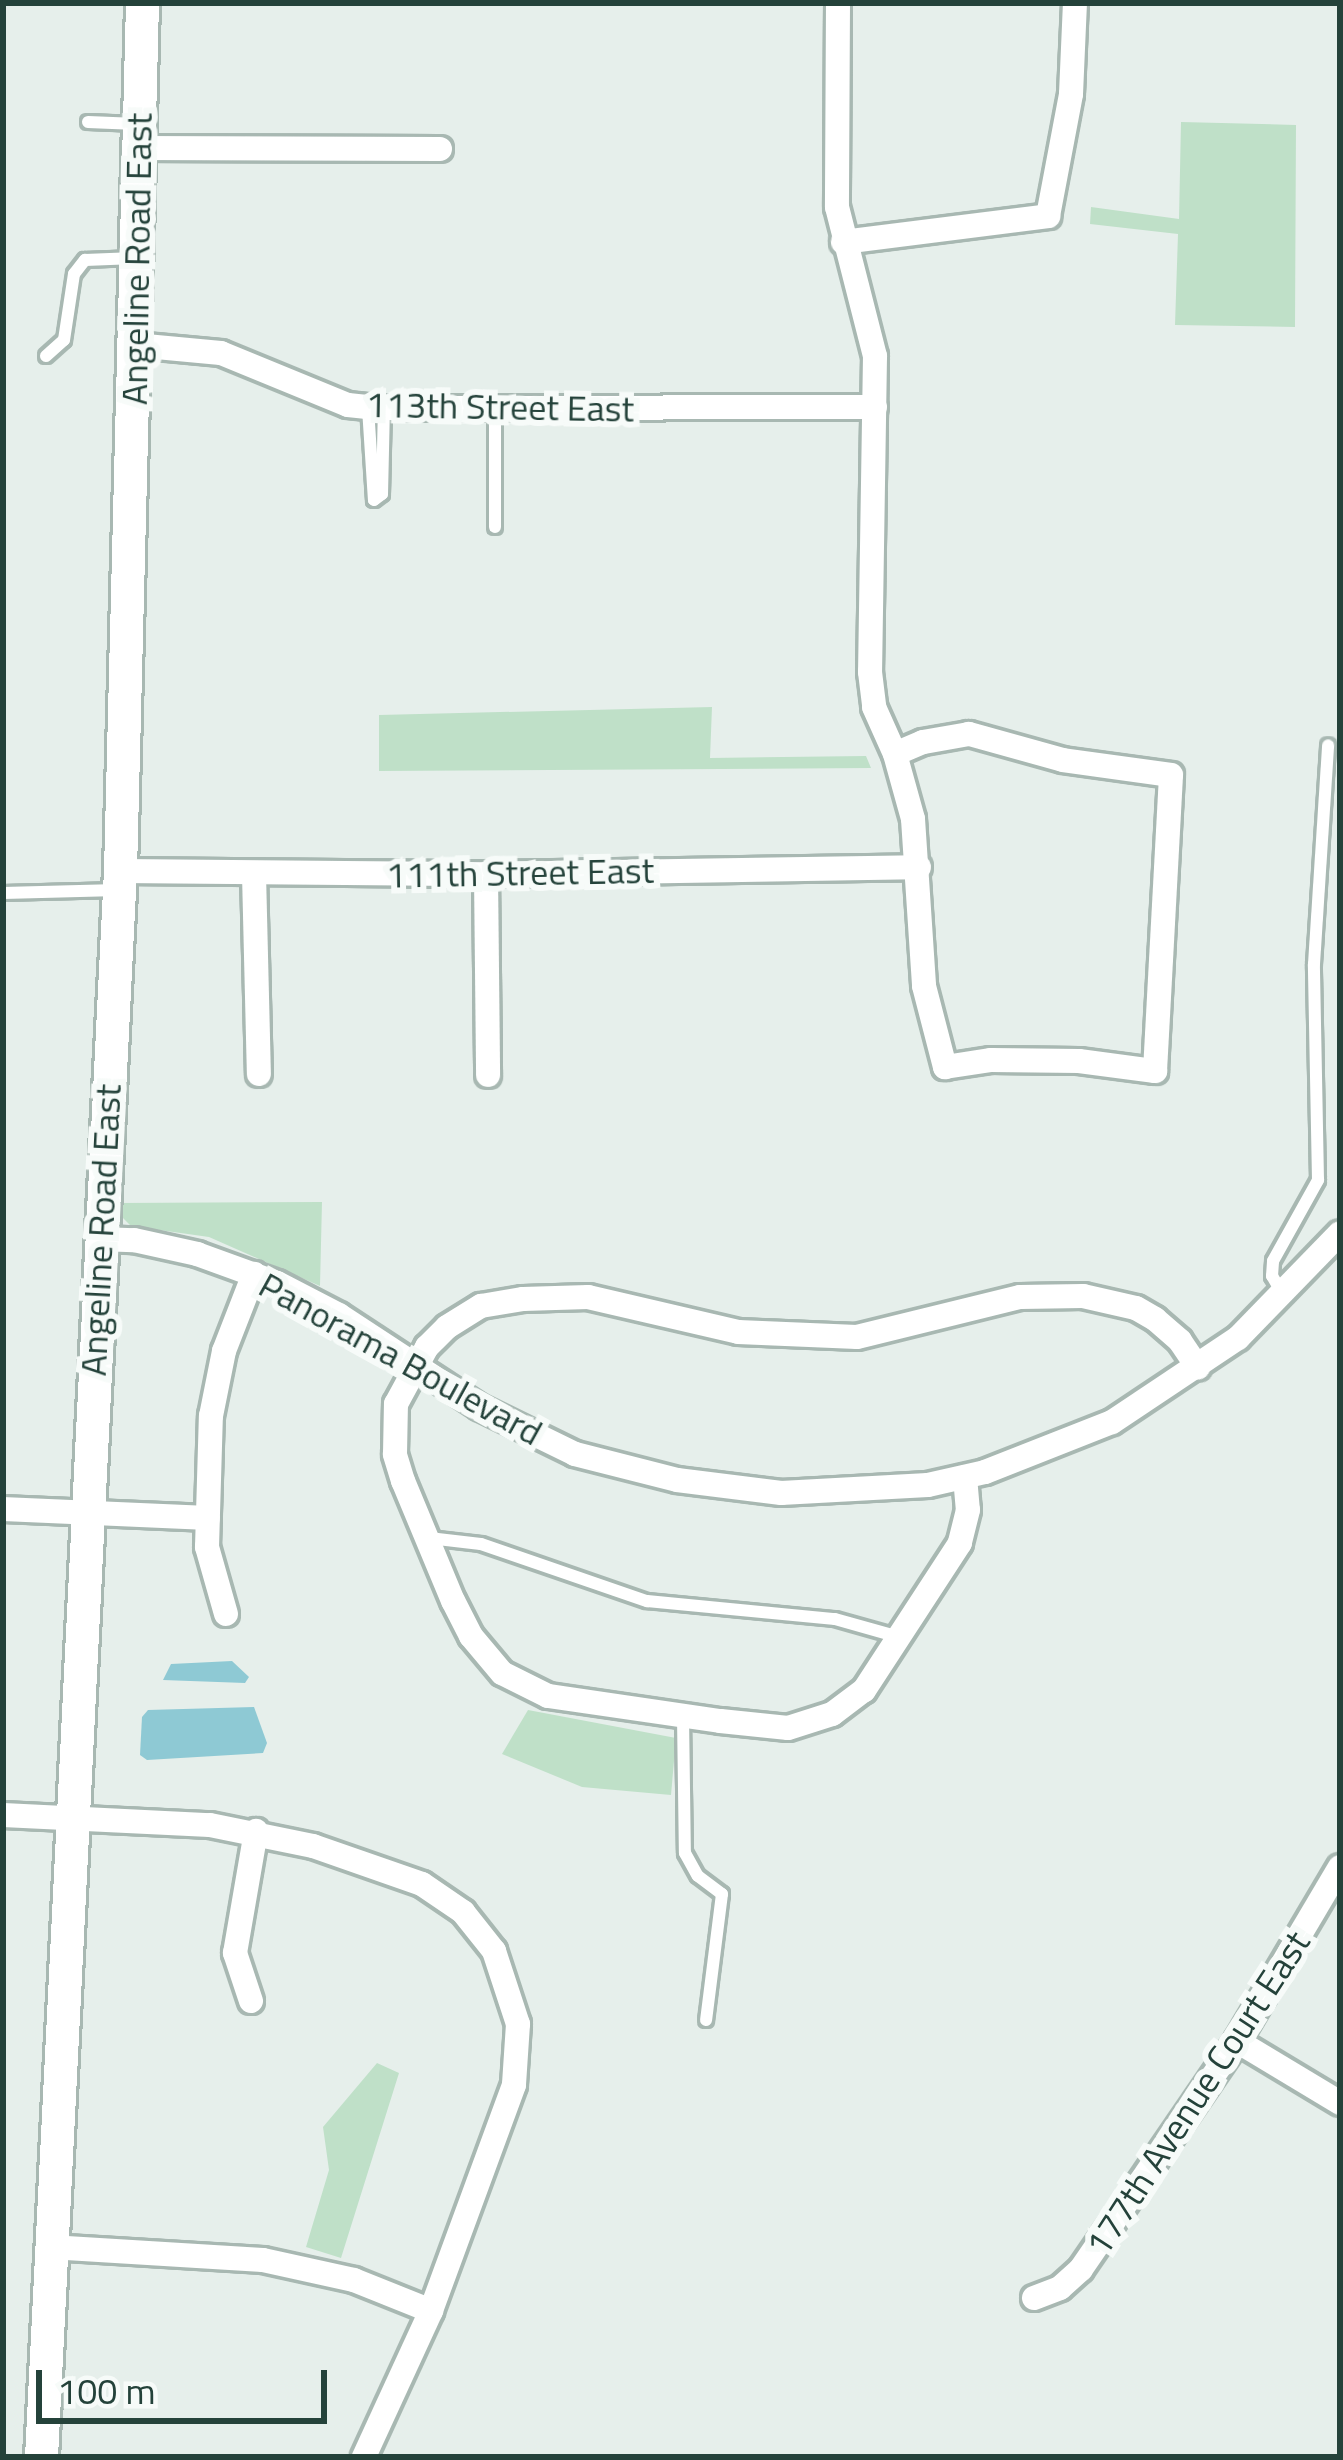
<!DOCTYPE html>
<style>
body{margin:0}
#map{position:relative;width:1343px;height:2460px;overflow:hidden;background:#e6efeb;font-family:"Titillium Web",sans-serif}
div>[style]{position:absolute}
.green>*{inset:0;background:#bfe0c8}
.water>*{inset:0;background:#8ec9d4}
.roads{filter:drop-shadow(3px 0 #a8b8b2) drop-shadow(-3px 0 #a8b8b2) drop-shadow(0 3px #a8b8b2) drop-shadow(0 -3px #a8b8b2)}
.lane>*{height:12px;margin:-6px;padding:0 6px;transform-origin:6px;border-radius:6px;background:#fff}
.street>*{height:24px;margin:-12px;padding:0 12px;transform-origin:12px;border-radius:12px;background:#fff}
.secondary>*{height:33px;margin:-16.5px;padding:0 16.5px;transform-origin:16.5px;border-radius:16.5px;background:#fff}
span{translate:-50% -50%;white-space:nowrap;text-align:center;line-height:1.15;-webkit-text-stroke:12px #f7fbf9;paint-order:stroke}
.street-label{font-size:36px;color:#24423a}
.frame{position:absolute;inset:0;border:6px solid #24423a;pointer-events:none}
.scale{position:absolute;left:36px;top:2370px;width:291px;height:54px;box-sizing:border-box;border:6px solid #24423a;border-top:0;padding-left:15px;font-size:36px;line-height:42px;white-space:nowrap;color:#24423a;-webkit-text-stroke:9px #f7fbf9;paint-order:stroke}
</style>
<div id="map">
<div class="green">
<div style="clip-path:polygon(1181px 122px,1296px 125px,1295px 327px,1175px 325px,1178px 234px,1090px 224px,1091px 207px,1179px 219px)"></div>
<div style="clip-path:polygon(712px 707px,710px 758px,866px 756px,871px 768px,379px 771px,379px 715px)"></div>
<div style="clip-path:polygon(322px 1202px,320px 1286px,209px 1237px,131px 1226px,120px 1215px,118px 1203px)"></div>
<div style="clip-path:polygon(528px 1710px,676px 1738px,671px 1795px,582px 1787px,502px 1754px)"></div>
<div style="clip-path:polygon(377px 2063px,399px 2073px,341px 2258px,306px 2247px,329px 2170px,323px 2127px)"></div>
</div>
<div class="water">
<div style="clip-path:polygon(232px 1661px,249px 1677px,245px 1683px,163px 1680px,171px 1664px)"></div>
<div style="clip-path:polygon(254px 1707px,267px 1743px,263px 1753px,147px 1760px,140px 1755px,142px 1717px,148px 1710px)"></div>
</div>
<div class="roads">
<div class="lane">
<div style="left:88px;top:122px;width:49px;rotate:2.3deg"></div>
<div style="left:46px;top:356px;width:24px;rotate:-42deg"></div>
<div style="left:64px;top:340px;width:67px;rotate:-81.4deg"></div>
<div style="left:74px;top:274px;width:18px;rotate:-52deg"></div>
<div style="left:85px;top:260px;width:50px;rotate:-2.3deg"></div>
<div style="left:368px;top:408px;width:92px;rotate:86.3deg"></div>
<div style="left:374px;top:500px;width:10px;rotate:-37deg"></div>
<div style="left:382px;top:494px;width:86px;rotate:-88.7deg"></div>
<div style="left:495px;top:409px;width:118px;rotate:90deg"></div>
<div style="left:3px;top:893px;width:115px;rotate:-1.5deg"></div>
<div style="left:1282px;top:1293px;width:20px;rotate:-120deg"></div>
<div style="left:1272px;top:1276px;width:15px;rotate:-86deg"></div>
<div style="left:1273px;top:1261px;width:93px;rotate:-60.9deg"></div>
<div style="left:1318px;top:1180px;width:216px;rotate:-91.1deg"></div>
<div style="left:1314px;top:964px;width:219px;rotate:-86.3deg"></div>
<div style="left:429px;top:1538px;width:52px;rotate:6.6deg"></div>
<div style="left:481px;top:1544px;width:176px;rotate:19deg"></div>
<div style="left:647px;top:1601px;width:189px;rotate:5.5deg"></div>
<div style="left:835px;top:1619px;width:66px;rotate:15.7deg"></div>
<div style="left:683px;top:1717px;width:136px;rotate:89.2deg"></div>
<div style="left:685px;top:1853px;width:26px;rotate:61deg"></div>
<div style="left:698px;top:1876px;width:30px;rotate:37deg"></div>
<div style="left:722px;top:1894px;width:127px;rotate:97.2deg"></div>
</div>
<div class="street">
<div style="left:838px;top:3px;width:204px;rotate:90.3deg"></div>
<div style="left:837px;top:207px;width:154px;rotate:75.7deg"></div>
<div style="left:875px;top:356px;width:316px;rotate:90.9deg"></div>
<div style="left:870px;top:672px;width:35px;rotate:83deg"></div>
<div style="left:874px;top:707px;width:51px;rotate:65.9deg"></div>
<div style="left:895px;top:754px;width:67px;rotate:74.5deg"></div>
<div style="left:913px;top:819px;width:167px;rotate:86.2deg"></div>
<div style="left:924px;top:986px;width:84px;rotate:75.5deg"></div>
<div style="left:945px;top:1067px;width:47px;rotate:-8.7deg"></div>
<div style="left:991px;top:1060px;width:88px;rotate:0.7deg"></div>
<div style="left:1079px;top:1061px;width:77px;rotate:7.5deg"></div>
<div style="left:1155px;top:1071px;width:296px;rotate:-86.9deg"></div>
<div style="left:1171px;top:775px;width:109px;rotate:-172.1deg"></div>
<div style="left:1063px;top:760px;width:98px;rotate:-164.5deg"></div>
<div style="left:969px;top:734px;width:47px;rotate:170.1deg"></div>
<div style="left:923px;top:742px;width:30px;rotate:157deg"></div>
<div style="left:138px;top:148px;width:302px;rotate:0.2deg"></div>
<div style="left:843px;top:242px;width:207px;rotate:-7.2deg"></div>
<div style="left:1048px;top:216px;width:124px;rotate:-79.3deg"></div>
<div style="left:1071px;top:94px;width:91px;rotate:-87.5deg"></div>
<div style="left:135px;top:345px;width:86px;rotate:5.3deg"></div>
<div style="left:221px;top:353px;width:137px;rotate:22.3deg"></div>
<div style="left:348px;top:405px;width:31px;rotate:6deg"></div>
<div style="left:379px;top:408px;width:496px;rotate:-0.1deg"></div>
<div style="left:120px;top:871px;width:366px;rotate:0.5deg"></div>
<div style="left:486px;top:874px;width:433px;rotate:-0.9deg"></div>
<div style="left:254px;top:874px;width:200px;rotate:88.6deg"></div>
<div style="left:486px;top:874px;width:201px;rotate:89.4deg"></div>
<div style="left:99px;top:1239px;width:35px;rotate:2deg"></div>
<div style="left:134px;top:1240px;width:65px;rotate:12.5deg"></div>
<div style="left:197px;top:1254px;width:85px;rotate:19.9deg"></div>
<div style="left:277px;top:1283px;width:70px;rotate:27.3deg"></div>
<div style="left:339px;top:1315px;width:168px;rotate:33.3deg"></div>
<div style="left:479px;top:1407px;width:107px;rotate:26.1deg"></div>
<div style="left:575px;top:1454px;width:105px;rotate:14.3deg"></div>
<div style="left:677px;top:1480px;width:105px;rotate:7.1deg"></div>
<div style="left:781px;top:1493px;width:147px;rotate:-3.1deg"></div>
<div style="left:928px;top:1485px;width:58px;rotate:-12.8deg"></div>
<div style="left:985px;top:1472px;width:136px;rotate:-21.5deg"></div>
<div style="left:1112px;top:1422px;width:151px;rotate:-33.7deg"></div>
<div style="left:1238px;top:1338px;width:146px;rotate:-45.8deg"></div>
<div style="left:965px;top:1477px;width:33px;rotate:85deg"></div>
<div style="left:968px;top:1510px;width:34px;rotate:104deg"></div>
<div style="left:960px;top:1543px;width:176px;rotate:123.1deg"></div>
<div style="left:864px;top:1690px;width:40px;rotate:143deg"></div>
<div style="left:832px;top:1714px;width:46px;rotate:162.3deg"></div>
<div style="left:788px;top:1728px;width:68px;rotate:-174.1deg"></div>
<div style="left:720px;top:1721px;width:174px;rotate:-171.7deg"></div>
<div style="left:548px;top:1696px;width:51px;rotate:-153.4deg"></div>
<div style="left:502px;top:1673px;width:48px;rotate:-130deg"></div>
<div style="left:471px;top:1636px;width:39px;rotate:-117deg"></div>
<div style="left:453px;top:1601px;width:130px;rotate:-112.6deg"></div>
<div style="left:403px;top:1481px;width:28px;rotate:-107deg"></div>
<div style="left:395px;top:1454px;width:50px;rotate:-88.9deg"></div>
<div style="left:396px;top:1404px;width:65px;rotate:-61.5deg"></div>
<div style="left:427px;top:1347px;width:28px;rotate:-45deg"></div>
<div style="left:447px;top:1327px;width:40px;rotate:-32deg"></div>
<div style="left:481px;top:1306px;width:43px;rotate:-9.5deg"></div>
<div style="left:523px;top:1299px;width:65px;rotate:-1.8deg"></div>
<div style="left:588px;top:1297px;width:154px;rotate:13.1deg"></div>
<div style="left:738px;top:1332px;width:119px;rotate:2.4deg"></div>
<div style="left:857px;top:1337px;width:168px;rotate:-13.8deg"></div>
<div style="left:1020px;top:1297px;width:63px;rotate:-0.9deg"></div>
<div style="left:1083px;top:1296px;width:54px;rotate:12.8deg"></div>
<div style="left:1136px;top:1308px;width:22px;rotate:30deg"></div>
<div style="left:1155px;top:1319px;width:33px;rotate:41deg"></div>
<div style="left:1180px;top:1341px;width:32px;rotate:56deg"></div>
<div style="left:3px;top:1509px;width:205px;rotate:2.5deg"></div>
<div style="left:226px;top:1614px;width:70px;rotate:-105.8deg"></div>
<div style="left:207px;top:1547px;width:131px;rotate:-88.3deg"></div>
<div style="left:211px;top:1416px;width:66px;rotate:-78.7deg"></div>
<div style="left:224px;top:1351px;width:83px;rotate:-68.7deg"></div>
<div style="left:3px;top:1815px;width:207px;rotate:2.8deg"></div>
<div style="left:210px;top:1825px;width:105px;rotate:11.5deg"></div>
<div style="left:313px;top:1846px;width:115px;rotate:19.2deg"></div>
<div style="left:422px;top:1884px;width:50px;rotate:34.3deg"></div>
<div style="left:463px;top:1912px;width:50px;rotate:51.5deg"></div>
<div style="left:494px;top:1951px;width:77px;rotate:71.8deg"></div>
<div style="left:518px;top:2024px;width:61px;rotate:93.8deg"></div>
<div style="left:514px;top:2085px;width:241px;rotate:110.2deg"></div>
<div style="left:431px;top:2311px;width:161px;rotate:114.7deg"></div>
<div style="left:251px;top:2001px;width:51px;rotate:-108.4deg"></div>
<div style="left:235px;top:1953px;width:124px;rotate:-80.2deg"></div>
<div style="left:1237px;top:2041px;width:120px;rotate:31deg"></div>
<div style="left:50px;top:2247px;width:213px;rotate:3.5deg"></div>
<div style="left:263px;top:2260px;width:93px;rotate:12.4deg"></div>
<div style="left:354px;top:2280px;width:83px;rotate:21.9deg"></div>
<div style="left:1034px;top:2298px;width:28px;rotate:-21deg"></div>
<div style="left:1060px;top:2288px;width:28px;rotate:-42deg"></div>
<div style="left:1081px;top:2269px;width:276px;rotate:-55.6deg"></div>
<div style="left:1237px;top:2041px;width:202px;rotate:-59.4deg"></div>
</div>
<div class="secondary">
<div style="left:41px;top:2457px;width:1588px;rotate:-87.15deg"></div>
<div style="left:120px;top:871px;width:868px;rotate:-88.55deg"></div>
</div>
</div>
<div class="street-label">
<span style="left:136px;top:259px;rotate:-89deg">Angeline Road East</span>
<span style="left:500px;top:406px;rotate:1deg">113th Street East</span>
<span style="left:520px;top:872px;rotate:-1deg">111th Street East</span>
<span style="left:100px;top:1230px;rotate:-87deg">Angeline Road East</span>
<span style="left:401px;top:1358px;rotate:29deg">Panorama Boulevard</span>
<span style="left:1197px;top:2093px;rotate:-57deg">177th Avenue Court East</span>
</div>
<div class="frame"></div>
<div class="scale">100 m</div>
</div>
